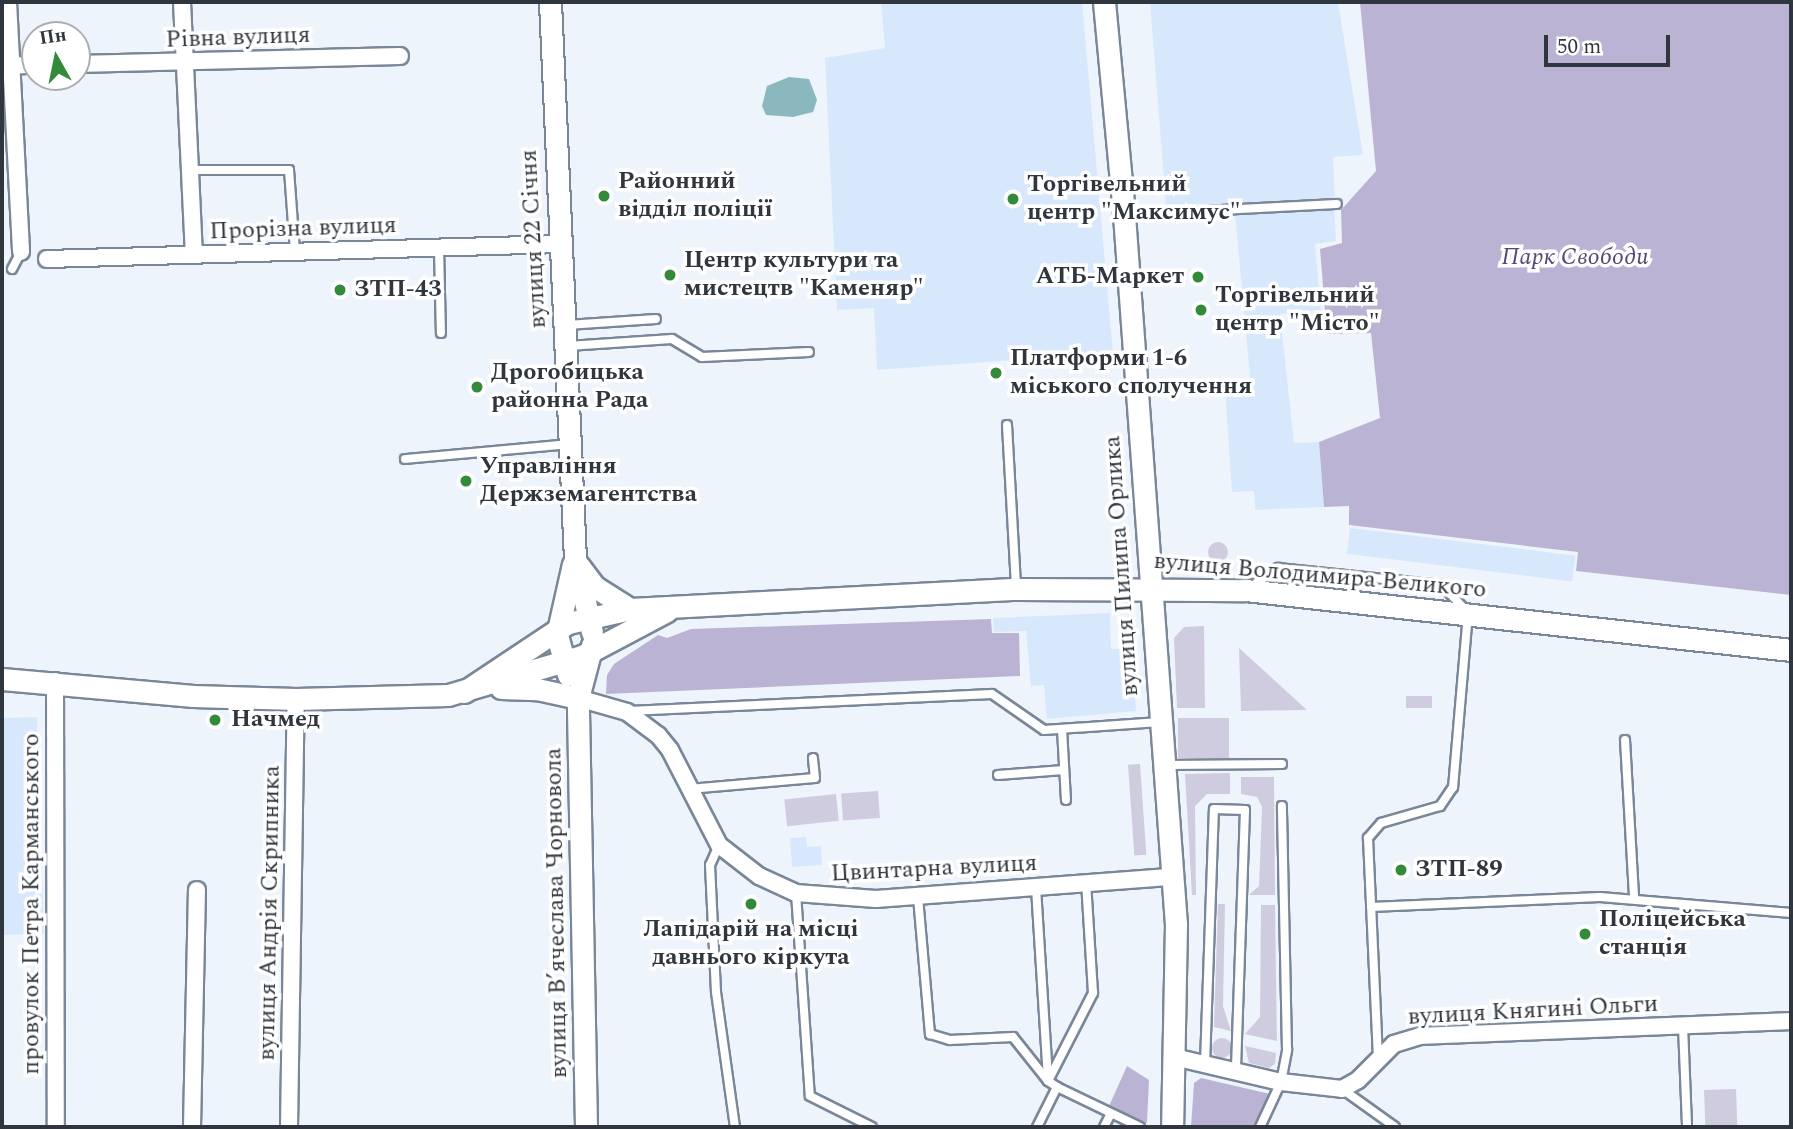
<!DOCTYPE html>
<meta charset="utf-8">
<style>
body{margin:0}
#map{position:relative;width:1793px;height:1129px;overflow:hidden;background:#eef4fb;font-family:Spectral,serif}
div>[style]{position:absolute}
.built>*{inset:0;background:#d8e8fc;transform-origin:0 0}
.green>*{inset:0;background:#d0cce0;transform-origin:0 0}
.round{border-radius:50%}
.forest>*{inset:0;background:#bbb3d4}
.water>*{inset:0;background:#8bb7bf}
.roads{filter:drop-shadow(2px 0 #798798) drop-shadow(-2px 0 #798798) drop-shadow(0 2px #798798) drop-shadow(0 -2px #798798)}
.lane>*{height:8px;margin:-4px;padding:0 4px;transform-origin:4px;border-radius:4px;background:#fff}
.street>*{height:16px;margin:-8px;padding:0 8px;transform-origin:8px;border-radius:8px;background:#fff}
.secondary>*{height:21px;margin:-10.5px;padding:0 10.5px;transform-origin:10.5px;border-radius:10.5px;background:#fff}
.dots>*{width:19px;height:19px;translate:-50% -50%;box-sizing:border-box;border:4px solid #fff;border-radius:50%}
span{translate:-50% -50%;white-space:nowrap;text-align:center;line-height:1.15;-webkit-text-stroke:7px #fff;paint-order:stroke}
.street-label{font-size:24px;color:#30363d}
.poi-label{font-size:24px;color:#30363d;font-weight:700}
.left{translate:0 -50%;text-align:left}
.right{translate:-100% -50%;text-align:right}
.park-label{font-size:24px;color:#554776;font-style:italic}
.frame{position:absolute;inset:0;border:4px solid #30363d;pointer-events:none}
.north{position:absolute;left:21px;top:21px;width:70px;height:70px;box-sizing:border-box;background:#fff;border:2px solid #acafb1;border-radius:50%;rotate:351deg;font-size:19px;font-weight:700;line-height:28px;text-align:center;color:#30363d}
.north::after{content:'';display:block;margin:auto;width:24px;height:32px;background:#328a3a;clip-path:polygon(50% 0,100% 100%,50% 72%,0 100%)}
.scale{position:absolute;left:1544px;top:35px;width:126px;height:32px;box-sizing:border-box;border:4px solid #30363d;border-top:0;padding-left:9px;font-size:21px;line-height:24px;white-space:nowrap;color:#30363d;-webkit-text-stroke:5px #fff;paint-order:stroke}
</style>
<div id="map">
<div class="built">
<div style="clip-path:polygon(881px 2px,1082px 2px,1113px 353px,877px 370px,874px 308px,837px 310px,825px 58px,885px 48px)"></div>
<div style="clip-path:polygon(1150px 2px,1338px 2px,1363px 155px,1333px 157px,1335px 201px,1166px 205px)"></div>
<div style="clip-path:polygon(1334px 207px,1336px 241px,1315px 244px,1321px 310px,1280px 314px,1294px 443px,1319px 442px,1324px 507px,1255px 510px,1254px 491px,1232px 492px,1225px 389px,1251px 387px,1235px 213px)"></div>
<div style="left:1350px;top:528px;width:227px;height:26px;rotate:7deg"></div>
<div style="clip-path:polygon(1110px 613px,1111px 649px,1132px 648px,1136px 711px,1047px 719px,1044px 685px,1031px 686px,1026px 631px,994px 632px,993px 618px)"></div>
<div style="clip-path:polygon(37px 717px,44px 934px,3px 935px,2px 949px,2px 718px)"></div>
<div style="clip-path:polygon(806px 837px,807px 847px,821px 846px,822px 865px,792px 867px,790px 838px)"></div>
</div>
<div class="green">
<div class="round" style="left:1208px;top:542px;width:20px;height:20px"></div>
<div style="clip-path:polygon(1204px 626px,1205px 708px,1177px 708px,1174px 638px,1184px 627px)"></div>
<div style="clip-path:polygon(1239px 648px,1307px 710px,1241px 711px)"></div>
<div style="left:1432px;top:696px;width:12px;height:26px;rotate:90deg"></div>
<div style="left:1178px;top:718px;width:51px;height:40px"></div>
<div style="left:1140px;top:764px;width:91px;height:12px;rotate:86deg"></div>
<div style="clip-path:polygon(1230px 773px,1230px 794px,1207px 794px,1195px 806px,1196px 895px,1192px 895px,1185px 774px)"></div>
<div style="clip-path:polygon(1241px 777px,1274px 777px,1275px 895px,1249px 895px,1259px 886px,1262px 807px,1257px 797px,1241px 794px)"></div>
<div style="left:878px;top:791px;width:27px;height:37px;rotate:86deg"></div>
<div style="left:836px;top:794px;width:27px;height:52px;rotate:84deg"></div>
<div style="clip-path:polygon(1218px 904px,1225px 904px,1223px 1006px,1231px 1031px,1214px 1027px)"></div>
<div style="clip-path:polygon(1261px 905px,1275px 905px,1277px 1041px,1245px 1034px,1260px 1017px)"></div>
<div class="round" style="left:1212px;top:1038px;width:20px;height:20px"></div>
<div style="clip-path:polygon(1245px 1046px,1276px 1053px,1275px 1064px,1269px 1068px,1249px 1063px)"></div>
<div style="left:1736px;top:1089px;width:38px;height:32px;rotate:88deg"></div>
</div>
<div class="forest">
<div style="clip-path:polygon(1360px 2px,1791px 2px,1791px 595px,1576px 571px,1578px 552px,1349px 525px,1349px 506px,1324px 507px,1319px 442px,1380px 418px,1371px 333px,1327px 334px,1320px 249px,1342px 243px,1341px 210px,1376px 171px)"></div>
<div style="clip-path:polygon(991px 619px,992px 633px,1019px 633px,1020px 676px,606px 694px,607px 675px,614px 664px,658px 635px,667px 638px,691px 629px)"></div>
<div style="clip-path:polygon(1127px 1066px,1149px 1080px,1147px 1123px,1109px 1106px)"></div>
<div style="clip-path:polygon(1201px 1078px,1270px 1094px,1255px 1127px,1191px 1127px,1194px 1083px)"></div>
</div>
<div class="water">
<div style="clip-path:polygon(789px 77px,809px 79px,817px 100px,813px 112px,793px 117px,766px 115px,762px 106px,767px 86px)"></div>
</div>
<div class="roads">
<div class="lane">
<div style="left:190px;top:170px;width:99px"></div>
<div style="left:289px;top:170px;width:82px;rotate:85.8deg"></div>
<div style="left:1124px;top:215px;width:213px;rotate:-3deg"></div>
<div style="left:439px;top:248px;width:85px;rotate:88.7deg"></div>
<div style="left:12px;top:269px;width:19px;rotate:-62deg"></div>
<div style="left:567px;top:325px;width:89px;rotate:-3.9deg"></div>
<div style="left:568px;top:346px;width:104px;rotate:-3.9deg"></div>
<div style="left:672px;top:339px;width:35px;rotate:31deg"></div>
<div style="left:702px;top:357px;width:107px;rotate:-2.7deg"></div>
<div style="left:1007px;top:425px;width:161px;rotate:86.8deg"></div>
<div style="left:405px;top:459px;width:165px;rotate:-5.2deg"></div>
<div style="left:1252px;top:586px;width:32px;rotate:-35deg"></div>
<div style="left:1278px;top:568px;width:165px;rotate:5.9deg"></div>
<div style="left:1442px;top:585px;width:38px;rotate:47deg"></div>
<div style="left:1468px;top:613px;width:175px;rotate:94.9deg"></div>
<div style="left:1453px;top:787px;width:23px;rotate:124deg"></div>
<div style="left:1440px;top:806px;width:61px;rotate:163.9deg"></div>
<div style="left:1381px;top:823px;width:20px;rotate:131deg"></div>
<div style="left:1368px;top:838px;width:221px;rotate:87.4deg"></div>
<div style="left:629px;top:711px;width:363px;rotate:-2.7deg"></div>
<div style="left:992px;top:694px;width:63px;rotate:34.7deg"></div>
<div style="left:1044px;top:730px;width:116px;rotate:-3.9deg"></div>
<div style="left:1062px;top:729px;width:71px;rotate:86.8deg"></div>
<div style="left:1625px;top:740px;width:158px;rotate:86.7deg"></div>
<div style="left:1166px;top:765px;width:116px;rotate:-0.5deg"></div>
<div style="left:998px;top:775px;width:66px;rotate:-4.3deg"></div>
<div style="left:689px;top:789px;width:126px;rotate:-5deg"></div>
<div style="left:815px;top:778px;width:20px;rotate:-96deg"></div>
<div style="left:719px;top:845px;width:22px;rotate:114deg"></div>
<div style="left:710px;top:865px;width:127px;rotate:87.3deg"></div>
<div style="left:716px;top:992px;width:136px;rotate:82deg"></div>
<div style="left:1036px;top:888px;width:190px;rotate:86.4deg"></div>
<div style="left:796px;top:893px;width:203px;rotate:86.1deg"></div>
<div style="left:810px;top:1096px;width:69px;rotate:26.6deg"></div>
<div style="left:918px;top:897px;width:138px;rotate:85deg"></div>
<div style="left:930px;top:1034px;width:21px;rotate:17deg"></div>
<div style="left:950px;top:1040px;width:63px;rotate:-2.7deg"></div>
<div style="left:1013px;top:1037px;width:56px;rotate:51.5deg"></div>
<div style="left:1371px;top:907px;width:229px;rotate:-2.5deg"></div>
<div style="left:1600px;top:897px;width:192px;rotate:4.8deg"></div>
<div style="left:1683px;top:1026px;width:101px;rotate:87.7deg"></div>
<div style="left:1205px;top:1064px;width:255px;rotate:-88deg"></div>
<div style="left:1214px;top:809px;width:31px;rotate:2deg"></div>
<div style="left:1245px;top:810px;width:261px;rotate:92deg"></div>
<div style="left:1057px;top:1087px;width:92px;rotate:25.7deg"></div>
<div style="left:1342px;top:1089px;width:65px;rotate:35.6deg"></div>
<div style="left:1037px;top:1127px;width:45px;rotate:-63.4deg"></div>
<div style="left:1057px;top:1087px;width:11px;rotate:-146deg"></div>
<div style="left:1048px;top:1081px;width:99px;rotate:-62.9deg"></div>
<div style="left:1093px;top:993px;width:110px;rotate:-93.6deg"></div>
<div style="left:1104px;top:1127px;width:13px;rotate:-63deg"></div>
<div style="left:1260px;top:1127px;width:50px;rotate:-65deg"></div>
<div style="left:1281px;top:1082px;width:33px;rotate:-79deg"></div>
<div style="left:1287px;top:1050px;width:244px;rotate:-91.2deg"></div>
</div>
<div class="street">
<div style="left:8px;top:2px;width:250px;rotate:87deg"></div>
<div style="left:182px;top:2px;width:253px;rotate:87.3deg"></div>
<div style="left:77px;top:64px;width:323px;rotate:-1.4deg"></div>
<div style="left:2px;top:66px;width:33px;rotate:-2deg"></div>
<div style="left:47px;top:259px;width:514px;rotate:-1.67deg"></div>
<div style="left:55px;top:681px;width:446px;rotate:89.9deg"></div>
<div style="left:578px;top:698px;width:51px;rotate:15.9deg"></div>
<div style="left:627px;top:712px;width:39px;rotate:37deg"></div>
<div style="left:658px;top:735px;width:19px;rotate:51deg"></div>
<div style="left:670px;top:750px;width:107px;rotate:62.7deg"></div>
<div style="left:719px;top:845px;width:51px;rotate:37.8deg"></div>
<div style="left:759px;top:876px;width:41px;rotate:24.7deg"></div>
<div style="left:796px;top:893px;width:80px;rotate:4.3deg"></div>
<div style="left:876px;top:899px;width:297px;rotate:-4.3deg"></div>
<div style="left:1174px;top:1057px;width:110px;rotate:13.2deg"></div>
<div style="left:1281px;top:1082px;width:61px;rotate:6.5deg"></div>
<div style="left:1342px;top:1089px;width:18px;rotate:-29deg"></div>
<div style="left:1358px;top:1080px;width:51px;rotate:-45deg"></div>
<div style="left:1394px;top:1044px;width:27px;rotate:-17deg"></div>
<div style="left:1420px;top:1036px;width:371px;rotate:-2.3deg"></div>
<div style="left:192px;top:1127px;width:237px;rotate:-88.8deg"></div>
<div style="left:289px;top:1127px;width:428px;rotate:-89.1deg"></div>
</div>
<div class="secondary">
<div style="left:550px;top:2px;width:557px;rotate:87.43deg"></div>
<div style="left:575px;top:558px;width:76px;rotate:77.1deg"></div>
<div style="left:1104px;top:2px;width:214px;rotate:84.6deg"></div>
<div style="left:1124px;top:215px;width:711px;rotate:85.81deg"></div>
<div style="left:1176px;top:924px;width:203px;rotate:91.1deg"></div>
<div style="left:579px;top:566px;width:26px;rotate:53deg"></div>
<div style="left:595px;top:587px;width:41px;rotate:32.2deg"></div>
<div style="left:568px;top:675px;width:41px;rotate:-105.4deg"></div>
<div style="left:557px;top:635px;width:73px;rotate:-77.3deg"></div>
<div style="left:2px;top:679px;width:192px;rotate:5.1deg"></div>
<div style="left:193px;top:696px;width:103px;rotate:1.7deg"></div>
<div style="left:296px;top:699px;width:152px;rotate:-1.5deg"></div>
<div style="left:448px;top:695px;width:140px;rotate:-16.2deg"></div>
<div style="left:582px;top:656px;width:96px;rotate:-27.9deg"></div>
<div style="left:501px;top:688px;width:36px;rotate:2deg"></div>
<div style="left:537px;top:689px;width:42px;rotate:12.4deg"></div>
<div style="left:464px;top:692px;width:125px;rotate:-33.6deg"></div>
<div style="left:568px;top:623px;width:64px;rotate:-12.7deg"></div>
<div style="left:630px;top:609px;width:387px;rotate:-3deg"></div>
<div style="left:1016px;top:589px;width:229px;rotate:0.3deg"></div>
<div style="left:1245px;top:590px;width:549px;rotate:6.27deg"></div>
<div style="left:586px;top:1127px;width:429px;rotate:-91.1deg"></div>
<div style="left:578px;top:698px;width:55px;rotate:-75.2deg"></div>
</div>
</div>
<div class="dots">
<div style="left:604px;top:196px;background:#328a3a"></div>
<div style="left:1013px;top:199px;background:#328a3a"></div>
<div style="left:670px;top:275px;background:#328a3a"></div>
<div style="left:1198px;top:277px;background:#328a3a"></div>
<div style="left:340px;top:290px;background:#328a3a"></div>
<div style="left:1201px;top:310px;background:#328a3a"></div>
<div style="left:996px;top:373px;background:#328a3a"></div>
<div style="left:477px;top:387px;background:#328a3a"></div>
<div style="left:466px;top:481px;background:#328a3a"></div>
<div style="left:215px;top:720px;background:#328a3a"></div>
<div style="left:1401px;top:870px;background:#328a3a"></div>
<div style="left:751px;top:904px;background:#328a3a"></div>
<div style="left:1585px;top:934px;background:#328a3a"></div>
</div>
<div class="street-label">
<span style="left:238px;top:38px;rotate:-2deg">Рівна вулиця</span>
<span style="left:303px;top:229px;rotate:-2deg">Прорізна вулиця</span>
<span style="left:534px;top:239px;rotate:-93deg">вулиця 22 Січня</span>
<span style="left:1122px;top:566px;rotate:-94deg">вулиця Пилипа Орлика</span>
<span style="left:1320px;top:576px;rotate:5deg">вулиця Володимира Великого</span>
<span style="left:934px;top:869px;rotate:-3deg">Цвинтарна вулиця</span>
<span style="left:32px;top:904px;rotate:-90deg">провулок Петра Карманського</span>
<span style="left:270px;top:913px;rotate:-89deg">вулиця Андрія Скрипника</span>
<span style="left:557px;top:913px;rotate:-91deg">вулиця Вʼячеслава Чорновола</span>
<span style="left:1533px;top:1011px;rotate:-3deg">вулиця Княгині Ольги</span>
</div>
<div class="poi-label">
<span class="left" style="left:618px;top:196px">Районний<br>відділ поліції</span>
<span class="left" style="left:1027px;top:199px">Торгівельний<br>центр "Максимус"</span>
<span class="left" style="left:684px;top:275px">Центр культури та<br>мистецтв "Каменяр"</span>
<span class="right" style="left:1184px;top:277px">АТБ-Маркет</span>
<span class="left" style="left:354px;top:290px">ЗТП-43</span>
<span class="left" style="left:1215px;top:310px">Торгівельний<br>центр "Місто"</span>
<span class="left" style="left:1010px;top:373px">Платформи 1-6<br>міського сполучення</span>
<span class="left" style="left:491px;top:387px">Дрогобицька<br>районна Рада</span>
<span class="left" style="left:480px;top:481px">Управління<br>Держземагентства</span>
<span class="left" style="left:231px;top:720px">Начмед</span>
<span class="left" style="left:1415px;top:870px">ЗТП-89</span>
<span class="left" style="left:1599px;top:934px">Поліцейська<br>станція</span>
<span style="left:751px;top:944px">Лапідарій на місці<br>давнього кіркута</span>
</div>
<div class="park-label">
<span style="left:1575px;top:258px">Парк Свободи</span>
</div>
<div class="frame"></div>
<div class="north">Пн</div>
<div class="scale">50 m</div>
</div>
